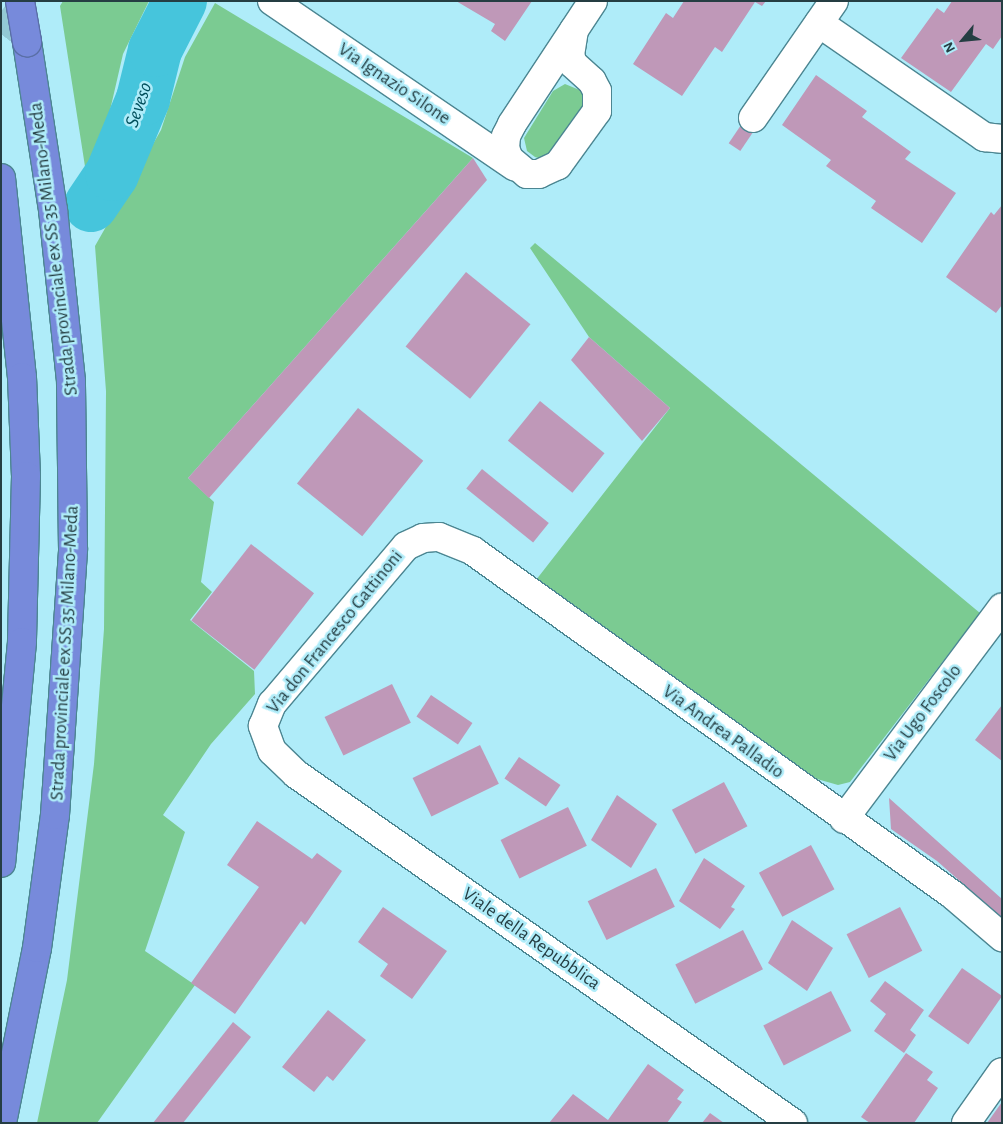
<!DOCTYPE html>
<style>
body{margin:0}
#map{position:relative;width:1003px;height:1124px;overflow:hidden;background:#afecf9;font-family:"Alegreya Sans",sans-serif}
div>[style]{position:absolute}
.green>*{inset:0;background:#7bcb92}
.river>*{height:54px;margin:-27px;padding:0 27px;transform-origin:27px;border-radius:27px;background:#46c5dc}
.building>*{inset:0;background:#bf98b8;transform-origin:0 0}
.street-tunnel>*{height:28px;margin-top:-14px;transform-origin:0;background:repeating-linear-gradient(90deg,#93c9d5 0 28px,transparent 0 42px)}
.roads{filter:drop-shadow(1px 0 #4c8692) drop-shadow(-1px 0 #4c8692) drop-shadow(0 1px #4c8692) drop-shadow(0 -1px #4c8692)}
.street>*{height:28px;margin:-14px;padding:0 14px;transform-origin:14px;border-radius:14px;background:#fff}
.highway>*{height:28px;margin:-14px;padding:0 14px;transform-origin:14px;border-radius:14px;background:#778adb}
.bridges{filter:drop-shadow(1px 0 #5a6fa6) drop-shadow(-1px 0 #5a6fa6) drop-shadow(0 1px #5a6fa6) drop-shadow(0 -1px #5a6fa6)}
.highway-bridge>*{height:28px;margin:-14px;padding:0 14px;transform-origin:14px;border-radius:14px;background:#778adb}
span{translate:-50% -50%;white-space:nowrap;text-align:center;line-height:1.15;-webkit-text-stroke:5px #afecf9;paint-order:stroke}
.street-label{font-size:19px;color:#253e43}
.water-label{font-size:20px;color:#004e5b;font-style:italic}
.frame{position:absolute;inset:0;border:2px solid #253e43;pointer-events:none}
.north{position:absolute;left:938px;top:15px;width:50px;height:50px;-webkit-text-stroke:4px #afecf9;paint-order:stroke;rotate:242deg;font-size:14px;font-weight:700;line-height:20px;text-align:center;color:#253e43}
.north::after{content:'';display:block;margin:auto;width:18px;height:22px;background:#253e43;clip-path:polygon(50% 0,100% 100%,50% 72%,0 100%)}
</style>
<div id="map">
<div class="green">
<div style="clip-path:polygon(63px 1px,149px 1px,123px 54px,105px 132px,86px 173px,60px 6px)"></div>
<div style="clip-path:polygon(215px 3px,473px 158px,188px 478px,214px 502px,201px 582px,212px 592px,190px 620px,254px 671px,255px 694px,211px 744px,163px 815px,185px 832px,145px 951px,195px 985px,97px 1123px,37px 1123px,67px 980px,94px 764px,104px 629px,106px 391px,95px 246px,161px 130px,185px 57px)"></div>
<div style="clip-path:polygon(565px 84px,582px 91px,586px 106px,555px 151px,542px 159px,535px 157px,527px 151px,524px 138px,553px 91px)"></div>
<div style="clip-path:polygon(535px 243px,980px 613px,850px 782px,838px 785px,817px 779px,536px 580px,670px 408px,589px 337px,530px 248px)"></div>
</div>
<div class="river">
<div style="left:91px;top:205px;width:37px;rotate:-56deg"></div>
<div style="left:112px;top:174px;width:81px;rotate:-67.5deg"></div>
<div style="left:143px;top:99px;width:50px;rotate:-76.2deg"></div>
<div style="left:155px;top:50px;width:55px;rotate:-63deg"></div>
</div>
<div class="building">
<div style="clip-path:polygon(456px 1px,532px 1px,505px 41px,491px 31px,495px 24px)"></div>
<div style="clip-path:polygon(684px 1px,766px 1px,762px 6px,755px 2px,722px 52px,715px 47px,682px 96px,633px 64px,666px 13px,673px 18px)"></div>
<div style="clip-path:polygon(952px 1px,1002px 1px,1002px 36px,993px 49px,986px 44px,951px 92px,901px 58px,937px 8px,944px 13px)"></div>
<div style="clip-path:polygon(816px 75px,867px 111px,862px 117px,911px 152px,905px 159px,956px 193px,922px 243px,871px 208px,876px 201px,826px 166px,831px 160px,782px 125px)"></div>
<div style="left:741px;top:125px;width:14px;height:22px;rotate:34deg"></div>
<div style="clip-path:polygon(473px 158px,487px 180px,209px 498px,188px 478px)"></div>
<div style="clip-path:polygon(1002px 205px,1002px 305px,996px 313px,946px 277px,991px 212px,994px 215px)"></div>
<div style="left:466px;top:272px;width:83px;height:96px;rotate:39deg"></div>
<div style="clip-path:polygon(589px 337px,670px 408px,642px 441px,571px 360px)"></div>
<div style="left:540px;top:401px;width:83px;height:51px;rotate:39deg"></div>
<div style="left:358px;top:408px;width:84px;height:97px;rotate:39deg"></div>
<div style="left:482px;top:469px;width:86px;height:25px;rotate:39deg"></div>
<div style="left:251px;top:544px;width:80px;height:97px;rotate:38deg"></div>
<div style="left:392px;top:684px;width:43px;height:75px;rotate:64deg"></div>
<div style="left:431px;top:695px;width:50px;height:26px;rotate:34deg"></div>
<div style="clip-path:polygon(1002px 705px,1002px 761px,975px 740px)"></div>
<div style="left:480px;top:745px;width:43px;height:75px;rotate:64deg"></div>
<div style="left:519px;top:757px;width:50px;height:26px;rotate:34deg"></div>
<div style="left:724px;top:782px;width:50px;height:59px;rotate:62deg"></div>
<div style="clip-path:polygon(617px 795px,657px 824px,631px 868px,591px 840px)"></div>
<div style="clip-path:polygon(889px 798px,1002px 899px,1002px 918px,937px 861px,891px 829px)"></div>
<div style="left:568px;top:807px;width:43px;height:75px;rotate:64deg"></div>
<div style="clip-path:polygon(257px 821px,312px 859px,317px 853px,342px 871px,305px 925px,301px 921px,235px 1014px,191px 983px,259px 887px,227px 865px)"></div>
<div style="left:811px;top:845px;width:50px;height:59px;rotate:62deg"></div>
<div style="clip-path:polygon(704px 858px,745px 886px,731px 907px,735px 909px,720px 929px,679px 901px)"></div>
<div style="left:656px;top:868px;width:43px;height:76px;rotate:64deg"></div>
<div style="clip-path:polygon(383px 907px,447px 951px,412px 999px,380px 976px,388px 964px,358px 942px)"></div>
<div style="left:900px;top:907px;width:49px;height:60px;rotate:63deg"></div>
<div style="clip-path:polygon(792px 920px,833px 948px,807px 991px,768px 963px)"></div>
<div style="left:743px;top:930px;width:44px;height:76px;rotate:63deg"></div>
<div style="left:962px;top:968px;width:49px;height:59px;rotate:35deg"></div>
<div style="clip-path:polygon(885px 981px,924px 1010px,910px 1030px,916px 1035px,904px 1053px,874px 1031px,886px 1014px,870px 1001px)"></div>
<div style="left:831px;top:991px;width:45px;height:76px;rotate:63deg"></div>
<div style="clip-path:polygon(328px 1010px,366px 1040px,333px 1081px,327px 1076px,314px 1092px,282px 1067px)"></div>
<div style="clip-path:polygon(233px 1022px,251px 1037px,183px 1123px,153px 1123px)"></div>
<div style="clip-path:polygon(906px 1053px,933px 1072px,927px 1080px,938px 1088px,914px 1123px,870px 1123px,861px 1117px)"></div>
<div style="clip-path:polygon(648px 1064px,684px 1090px,677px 1099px,682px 1102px,667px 1123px,549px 1123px,573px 1094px,608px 1120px)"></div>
<div style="clip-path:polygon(1002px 1102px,1002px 1123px,987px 1123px)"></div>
<div style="clip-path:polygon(710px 1113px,724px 1123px,702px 1123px)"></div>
</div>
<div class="street-tunnel">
<div style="left:1px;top:34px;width:42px;rotate:-51.8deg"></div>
</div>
<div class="roads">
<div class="street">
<div style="left:272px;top:1px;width:294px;rotate:34.3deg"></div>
<div style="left:819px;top:23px;width:201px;rotate:34.6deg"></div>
<div style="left:984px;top:137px;width:18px;rotate:6deg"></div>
<div style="left:574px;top:30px;width:25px;rotate:99deg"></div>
<div style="left:570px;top:55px;width:9px;rotate:72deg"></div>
<div style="left:573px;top:64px;width:25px;rotate:42deg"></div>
<div style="left:592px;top:81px;width:11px;rotate:63deg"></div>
<div style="left:597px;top:91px;width:20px;rotate:90deg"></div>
<div style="left:597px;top:111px;width:67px;rotate:125.8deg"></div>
<div style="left:558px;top:165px;width:21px;rotate:155deg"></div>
<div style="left:539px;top:174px;width:12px;rotate:180deg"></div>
<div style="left:527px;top:174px;width:23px;rotate:-140deg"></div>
<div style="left:509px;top:159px;width:12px;rotate:-110deg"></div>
<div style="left:505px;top:148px;width:12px;rotate:-85deg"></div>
<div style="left:506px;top:136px;width:13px;rotate:-63deg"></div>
<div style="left:512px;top:124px;width:147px;rotate:-56.6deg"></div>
<div style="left:753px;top:118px;width:142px;rotate:-55.3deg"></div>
<div style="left:844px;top:819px;width:264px;rotate:-53.2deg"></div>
<div style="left:793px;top:1123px;width:607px;rotate:-144.92deg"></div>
<div style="left:296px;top:774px;width:33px;rotate:-136deg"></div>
<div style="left:272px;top:751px;width:27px;rotate:-110deg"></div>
<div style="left:263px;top:726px;width:24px;rotate:-68deg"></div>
<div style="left:272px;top:704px;width:207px;rotate:-49.7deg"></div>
<div style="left:406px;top:546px;width:19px;rotate:-25deg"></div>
<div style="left:423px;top:538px;width:16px;rotate:-4deg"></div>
<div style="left:439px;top:537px;width:37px;rotate:22deg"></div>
<div style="left:473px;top:551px;width:591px;rotate:35.63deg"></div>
<div style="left:953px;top:895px;width:65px;rotate:40.6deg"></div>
<div style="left:966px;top:1123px;width:62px;rotate:-54.8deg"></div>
</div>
<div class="highway">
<div style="left:1px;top:178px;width:200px;rotate:84deg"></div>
<div style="left:22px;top:377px;width:99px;rotate:87.7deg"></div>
<div style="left:26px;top:476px;width:166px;rotate:91.4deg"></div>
<div style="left:22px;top:642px;width:222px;rotate:95.4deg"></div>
<div style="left:2px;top:1123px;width:178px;rotate:-78.7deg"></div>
<div style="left:37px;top:948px;width:134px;rotate:-82.3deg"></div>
<div style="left:55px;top:815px;width:267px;rotate:-86.1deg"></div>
<div style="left:73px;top:549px;width:168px;rotate:-90.7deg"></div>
<div style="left:71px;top:381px;width:172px;rotate:-96deg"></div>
<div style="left:53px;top:210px;width:170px;rotate:-98.8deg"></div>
</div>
</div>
<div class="bridges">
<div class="highway-bridge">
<div style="left:20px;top:1px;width:42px;rotate:80.3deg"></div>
</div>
</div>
<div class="street-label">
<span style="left:394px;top:84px;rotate:34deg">Via Ignazio Silone</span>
<span style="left:54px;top:249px;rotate:-97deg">Strada provinciale ex SS 35 Milano-Meda</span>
<span style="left:335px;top:632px;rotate:-51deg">Via don Francesco Gattinoni</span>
<span style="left:65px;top:653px;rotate:-87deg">Strada provinciale ex SS 35 Milano-Meda</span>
<span style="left:923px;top:713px;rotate:-53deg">Via Ugo Foscolo</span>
<span style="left:723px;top:732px;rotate:36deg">Via Andrea Palladio</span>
<span style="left:531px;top:939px;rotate:35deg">Viale della Repubblica</span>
</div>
<div class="water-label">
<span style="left:139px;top:105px;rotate:-71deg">Seveso</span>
</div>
<div class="frame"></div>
<div class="north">N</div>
</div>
